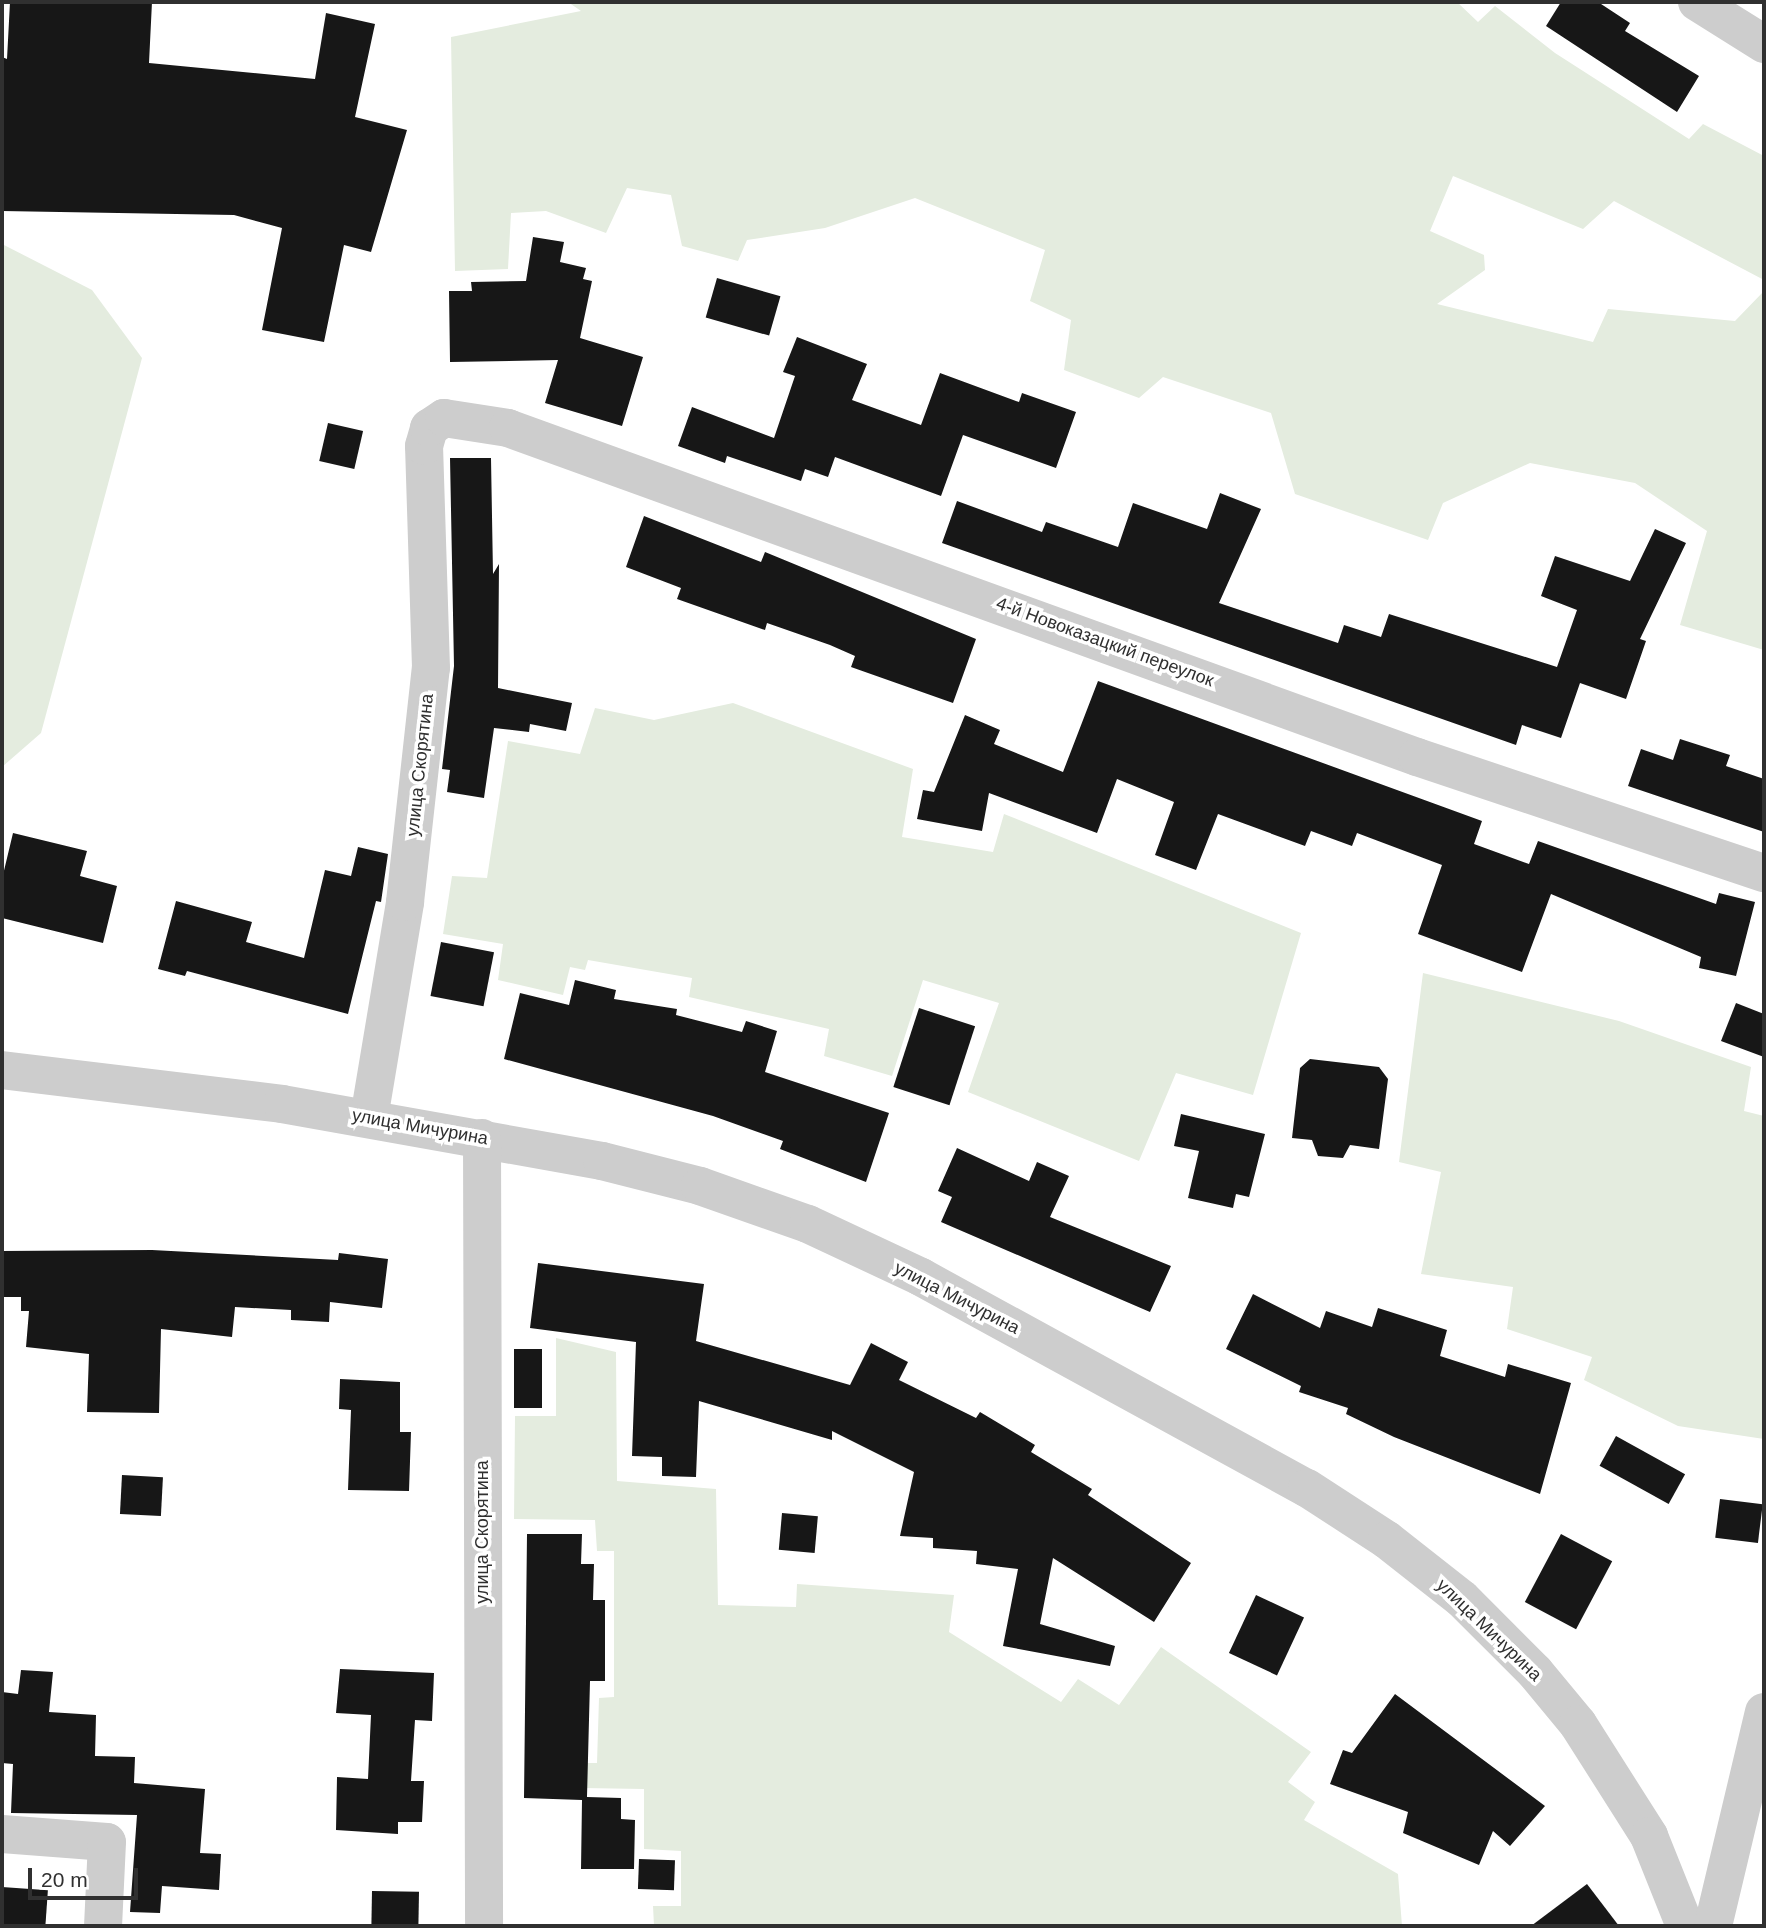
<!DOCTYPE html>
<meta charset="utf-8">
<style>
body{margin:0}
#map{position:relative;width:1766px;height:1928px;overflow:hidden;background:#fff;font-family:Arial,sans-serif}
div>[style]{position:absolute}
.green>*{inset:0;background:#e4ecdf}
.building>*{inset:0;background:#171717;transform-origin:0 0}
.minor>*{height:38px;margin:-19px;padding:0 19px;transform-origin:19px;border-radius:19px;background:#cdcdcd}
span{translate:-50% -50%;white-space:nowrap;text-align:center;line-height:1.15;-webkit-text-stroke:7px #fff;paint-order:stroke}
.street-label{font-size:18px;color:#303030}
.frame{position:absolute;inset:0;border:4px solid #303030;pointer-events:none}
.scale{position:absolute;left:28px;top:1868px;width:110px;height:32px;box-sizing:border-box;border:4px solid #303030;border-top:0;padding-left:9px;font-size:21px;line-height:24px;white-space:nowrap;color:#303030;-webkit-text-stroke:5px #fff;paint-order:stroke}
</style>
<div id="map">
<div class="green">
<div style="clip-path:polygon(568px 2px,1457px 2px,1478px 22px,1495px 6px,1555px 53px,1689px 139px,1703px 124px,1764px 156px,1764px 280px,1614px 201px,1583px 229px,1453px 176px,1430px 231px,1484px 255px,1485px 270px,1437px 304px,1593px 342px,1608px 309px,1735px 321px,1764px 291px,1764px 650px,1680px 625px,1707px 531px,1635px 483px,1530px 463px,1443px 503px,1428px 540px,1295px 494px,1271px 413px,1163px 377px,1139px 398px,1064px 370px,1071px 320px,1030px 301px,1045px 250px,915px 198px,825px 228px,747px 240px,738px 261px,682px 246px,671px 195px,627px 188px,606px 233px,546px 211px,511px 213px,508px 269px,455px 271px,451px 37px,581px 11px)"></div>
<div style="clip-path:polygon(2px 244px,92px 290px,142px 358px,41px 733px,2px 767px)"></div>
<div style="clip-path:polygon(733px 703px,913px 769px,902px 837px,993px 852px,1004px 814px,1301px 933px,1253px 1095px,1176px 1073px,1139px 1161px,968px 1092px,999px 1003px,923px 980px,892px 1076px,824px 1056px,829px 1029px,689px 997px,692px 978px,588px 960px,585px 970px,570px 967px,563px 995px,498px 980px,503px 944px,443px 934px,452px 876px,487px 878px,508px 741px,580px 754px,595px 708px,654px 720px)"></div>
<div style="clip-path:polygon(1423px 973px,1619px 1021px,1751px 1067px,1744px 1111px,1764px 1116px,1764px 1439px,1678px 1426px,1584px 1380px,1592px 1357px,1507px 1329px,1513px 1287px,1421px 1274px,1441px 1172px,1399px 1162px)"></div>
<div style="clip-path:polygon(556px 1338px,616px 1352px,617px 1481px,716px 1489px,718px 1605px,796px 1607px,797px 1584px,954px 1595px,949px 1632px,1061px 1702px,1078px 1679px,1119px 1705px,1161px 1647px,1311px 1752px,1288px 1782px,1315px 1802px,1304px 1820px,1398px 1874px,1402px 1926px,654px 1926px,653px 1906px,681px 1906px,681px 1851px,644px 1849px,644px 1789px,582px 1788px,582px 1763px,597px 1763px,599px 1698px,614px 1697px,614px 1551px,597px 1551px,595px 1520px,514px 1519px,515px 1416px,556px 1416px)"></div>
</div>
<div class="building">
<div style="clip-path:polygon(10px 2px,152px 2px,149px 63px,315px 79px,326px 13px,375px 24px,355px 117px,407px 130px,371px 252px,344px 245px,324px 342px,262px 330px,282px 228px,234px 215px,2px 211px,2px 57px,7px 59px)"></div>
<div style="clip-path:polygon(1561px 2px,1598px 2px,1630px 23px,1625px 31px,1699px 76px,1677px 112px,1546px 26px)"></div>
<div style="clip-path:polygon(533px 237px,564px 242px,560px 262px,586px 268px,583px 279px,592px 281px,580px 338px,643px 357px,622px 426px,545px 403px,558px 360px,450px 362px,449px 291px,472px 291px,471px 282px,526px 281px)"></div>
<div style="left:717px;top:278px;width:66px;height:41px;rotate:16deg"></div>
<div style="clip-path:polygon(797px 337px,867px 364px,852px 400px,921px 425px,940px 373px,1019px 402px,1022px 393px,1076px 412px,1056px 468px,963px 435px,941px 496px,835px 457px,828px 477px,805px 469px,801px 481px,727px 456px,725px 463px,678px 446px,692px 407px,774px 438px,795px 376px,783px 372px)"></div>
<div style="left:328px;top:423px;width:36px;height:39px;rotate:13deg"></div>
<div style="clip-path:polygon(450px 458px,491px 458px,493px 574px,499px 564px,498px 688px,572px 703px,566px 731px,530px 724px,529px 732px,494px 728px,484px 798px,447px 792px,450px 770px,442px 769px,454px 666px)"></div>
<div style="clip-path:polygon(1220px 493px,1261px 509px,1219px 603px,1338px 643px,1344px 625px,1381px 637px,1389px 614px,1557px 667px,1577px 610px,1541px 596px,1555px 556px,1630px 581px,1655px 529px,1686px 543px,1640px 639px,1646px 641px,1626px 699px,1580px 683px,1561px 738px,1522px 725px,1516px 745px,942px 543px,957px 501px,1042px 532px,1046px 522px,1118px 547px,1133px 503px,1207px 529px)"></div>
<div style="clip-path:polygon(644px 516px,761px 562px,765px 552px,976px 639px,953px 703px,851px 667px,855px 656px,830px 645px,767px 623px,765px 630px,677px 599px,681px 588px,626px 567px)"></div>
<div style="clip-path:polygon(1098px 681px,1482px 821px,1474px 844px,1529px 864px,1538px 841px,1716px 904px,1719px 893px,1755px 902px,1736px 976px,1699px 968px,1701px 957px,1551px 894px,1522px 972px,1418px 934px,1442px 865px,1357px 833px,1352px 846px,1311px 831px,1305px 846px,1218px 814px,1196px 870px,1155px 855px,1174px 802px,1117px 779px,1097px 833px,989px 793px,982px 831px,917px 819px,923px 790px,934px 792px,965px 715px,1000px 730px,994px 744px,1063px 772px)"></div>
<div style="clip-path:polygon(1680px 739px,1730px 755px,1726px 766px,1764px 779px,1764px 832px,1628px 786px,1641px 749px,1673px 760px)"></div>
<div style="clip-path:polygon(13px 833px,87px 851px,80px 876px,117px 886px,103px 943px,2px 918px,2px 879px)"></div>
<div style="clip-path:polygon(358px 847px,388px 854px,381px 902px,376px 901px,348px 1014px,187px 971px,185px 976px,158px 969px,176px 901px,252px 922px,246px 942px,304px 958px,325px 870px,351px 876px)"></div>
<div style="left:441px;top:942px;width:54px;height:55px;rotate:11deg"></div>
<div style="clip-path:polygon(575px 980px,616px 990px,614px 999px,677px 1009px,676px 1015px,742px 1032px,746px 1021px,777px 1031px,765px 1072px,889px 1113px,866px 1182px,780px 1149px,783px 1141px,713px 1116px,504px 1059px,520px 993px,569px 1005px)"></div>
<div style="clip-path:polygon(1736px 1003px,1764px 1014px,1764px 1057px,1721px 1041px)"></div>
<div style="left:919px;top:1008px;width:59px;height:83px;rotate:18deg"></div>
<div style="clip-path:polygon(1310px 1059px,1379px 1067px,1388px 1079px,1379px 1149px,1350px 1145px,1343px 1158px,1318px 1156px,1312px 1140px,1292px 1138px,1300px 1068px)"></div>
<div style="clip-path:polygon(1181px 1114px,1265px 1134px,1249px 1197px,1236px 1194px,1233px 1208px,1188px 1198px,1199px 1151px,1174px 1146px)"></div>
<div style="clip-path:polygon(957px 1148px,1029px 1181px,1037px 1162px,1069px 1176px,1050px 1217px,1171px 1266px,1150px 1312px,941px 1222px,952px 1197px,938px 1191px)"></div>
<div style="clip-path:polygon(152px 1250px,338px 1260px,339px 1253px,388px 1259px,382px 1308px,330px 1302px,329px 1322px,291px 1320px,291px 1310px,235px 1307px,232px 1337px,161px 1329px,159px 1413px,87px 1412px,89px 1354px,26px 1347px,29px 1311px,21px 1311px,21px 1297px,2px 1297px,2px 1251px)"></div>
<div style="clip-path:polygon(538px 1263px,704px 1284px,696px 1341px,850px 1385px,871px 1343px,908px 1362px,899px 1380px,976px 1418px,980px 1412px,1035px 1445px,1031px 1452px,1092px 1489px,1088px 1495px,1191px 1563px,1154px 1622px,1053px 1558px,1040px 1624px,1115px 1646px,1110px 1666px,1003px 1646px,1018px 1569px,976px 1564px,977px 1551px,933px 1548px,933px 1538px,900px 1536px,914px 1472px,832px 1431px,832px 1440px,699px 1401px,696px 1477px,662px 1476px,662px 1457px,632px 1456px,636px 1342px,530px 1328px)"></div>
<div style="clip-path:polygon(1253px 1294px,1320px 1328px,1326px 1311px,1372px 1327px,1378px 1308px,1447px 1330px,1440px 1356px,1505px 1377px,1508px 1364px,1571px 1383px,1540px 1494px,1394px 1437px,1346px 1414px,1348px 1408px,1299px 1392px,1301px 1386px,1226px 1349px)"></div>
<div style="left:514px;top:1349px;width:28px;height:59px"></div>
<div style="clip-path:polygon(340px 1379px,400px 1382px,400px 1432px,411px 1432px,409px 1491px,348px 1490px,351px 1410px,339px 1409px)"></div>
<div style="left:1616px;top:1436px;width:79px;height:34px;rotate:29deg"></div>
<div style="left:122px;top:1475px;width:41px;height:39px;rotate:3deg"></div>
<div style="left:1720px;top:1499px;width:43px;height:39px;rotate:7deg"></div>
<div style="left:782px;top:1513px;width:36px;height:37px;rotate:5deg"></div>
<div style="clip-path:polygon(527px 1534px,582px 1534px,581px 1564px,594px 1564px,593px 1600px,605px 1600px,605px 1681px,590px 1681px,587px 1797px,621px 1798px,621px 1819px,635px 1820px,634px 1869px,581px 1869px,582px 1800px,524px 1798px)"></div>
<div style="left:1561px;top:1534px;width:58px;height:77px;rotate:28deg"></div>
<div style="left:1256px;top:1595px;width:53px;height:64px;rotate:25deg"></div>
<div style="clip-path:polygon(340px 1669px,434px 1673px,432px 1721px,415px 1720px,411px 1781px,424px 1781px,422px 1822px,398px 1822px,398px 1834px,336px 1830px,337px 1777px,368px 1779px,371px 1715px,336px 1713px)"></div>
<div style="clip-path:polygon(21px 1670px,53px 1672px,49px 1712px,96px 1715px,95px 1756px,135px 1757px,134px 1783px,205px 1789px,200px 1853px,221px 1854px,219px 1890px,162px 1886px,160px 1913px,130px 1912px,137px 1815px,11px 1813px,13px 1764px,2px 1763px,2px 1692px,18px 1694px)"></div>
<div style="clip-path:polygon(1395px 1694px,1545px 1806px,1510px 1846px,1493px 1831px,1479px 1865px,1403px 1833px,1408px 1812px,1330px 1784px,1343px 1750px,1352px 1753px)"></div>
<div style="left:639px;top:1859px;width:36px;height:30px;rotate:2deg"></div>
<div style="clip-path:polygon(1587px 1884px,1619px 1926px,1531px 1926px)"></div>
<div style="left:2px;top:1887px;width:46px;height:39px;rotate:4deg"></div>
<div style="left:372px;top:1891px;width:47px;height:35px;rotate:1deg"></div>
</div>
<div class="minor">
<div style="left:1697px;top:2px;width:79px;rotate:32.1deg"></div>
<div style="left:2px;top:1070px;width:282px;rotate:6.9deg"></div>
<div style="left:282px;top:1104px;width:325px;rotate:10.1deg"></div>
<div style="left:602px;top:1161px;width:101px;rotate:14.3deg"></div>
<div style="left:700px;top:1186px;width:114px;rotate:19.4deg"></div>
<div style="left:808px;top:1224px;width:125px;rotate:25.1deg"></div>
<div style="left:921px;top:1277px;width:440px;rotate:28.7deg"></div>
<div style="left:1307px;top:1488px;width:95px;rotate:33deg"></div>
<div style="left:1387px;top:1540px;width:95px;rotate:38.2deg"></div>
<div style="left:1462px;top:1599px;width:103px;rotate:45deg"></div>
<div style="left:1535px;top:1672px;width:67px;rotate:50.4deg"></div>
<div style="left:1578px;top:1724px;width:133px;rotate:57.6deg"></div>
<div style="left:1649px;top:1836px;width:97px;rotate:68.2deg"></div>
<div style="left:369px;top:1118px;width:219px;rotate:-80.5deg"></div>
<div style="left:405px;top:902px;width:235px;rotate:-83.7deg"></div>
<div style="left:431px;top:668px;width:222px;rotate:-91.8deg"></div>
<div style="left:424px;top:446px;width:19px;rotate:-74deg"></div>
<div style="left:429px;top:428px;width:18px;rotate:-34deg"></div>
<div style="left:444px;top:418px;width:65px;rotate:8.9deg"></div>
<div style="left:508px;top:428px;width:967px;rotate:19.9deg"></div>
<div style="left:1417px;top:757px;width:366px;rotate:18.5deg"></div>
<div style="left:482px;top:1138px;width:788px;rotate:89.85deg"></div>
<div style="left:2px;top:1834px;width:105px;rotate:4.4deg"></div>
<div style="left:107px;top:1842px;width:84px;rotate:92.7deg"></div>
<div style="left:1713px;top:1926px;width:220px;rotate:-76.6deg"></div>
</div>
<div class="street-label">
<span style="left:1105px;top:642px;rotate:20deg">4-й Новоказацкий переулок</span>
<span style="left:420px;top:765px;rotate:-84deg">улица Скорятина</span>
<span style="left:420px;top:1127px;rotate:10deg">улица Мичурина</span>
<span style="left:957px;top:1298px;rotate:27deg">улица Мичурина</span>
<span style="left:482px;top:1532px;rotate:-90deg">улица Скорятина</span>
<span style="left:1489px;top:1630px;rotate:44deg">улица Мичурина</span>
</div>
<div class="frame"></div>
<div class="scale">20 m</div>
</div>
